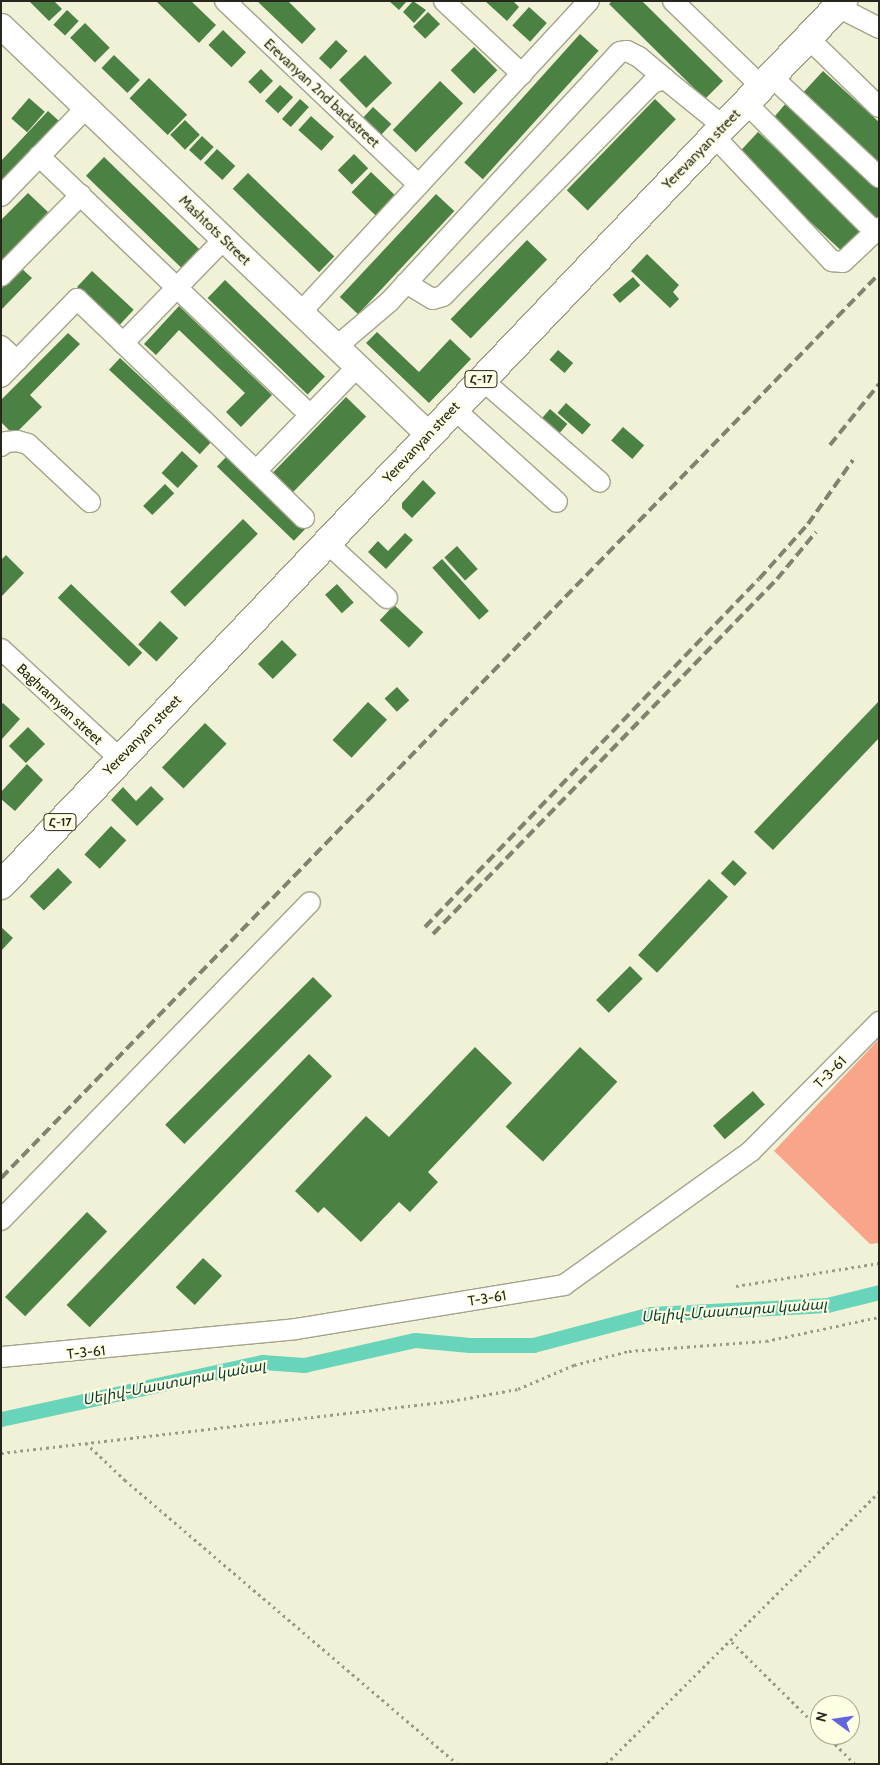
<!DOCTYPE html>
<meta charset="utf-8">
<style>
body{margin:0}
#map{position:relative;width:880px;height:1765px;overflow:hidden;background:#f1f1d7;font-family:Cabin,"Noto Sans Armenian",sans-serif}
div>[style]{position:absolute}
.green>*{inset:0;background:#f9a58a}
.canal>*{height:15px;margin:-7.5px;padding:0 7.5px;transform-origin:7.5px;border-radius:7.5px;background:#68d4b9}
.building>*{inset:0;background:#4c8144;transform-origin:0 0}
.path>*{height:2.5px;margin-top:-1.25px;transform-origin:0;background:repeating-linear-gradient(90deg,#9b9a88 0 2.5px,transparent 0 6.5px)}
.roads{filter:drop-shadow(1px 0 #a4a48b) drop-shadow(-1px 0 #a4a48b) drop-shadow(0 1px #a4a48b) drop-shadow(0 -1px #a4a48b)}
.minor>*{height:20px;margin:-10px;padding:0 10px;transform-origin:10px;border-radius:10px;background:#fff}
.major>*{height:25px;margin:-12.5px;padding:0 12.5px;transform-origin:12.5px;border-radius:12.5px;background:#fff}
.highway>*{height:28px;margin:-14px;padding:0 14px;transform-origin:14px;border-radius:14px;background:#fff}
.rail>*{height:4px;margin-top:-2px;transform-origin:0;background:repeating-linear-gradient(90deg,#828271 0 10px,transparent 0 15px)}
span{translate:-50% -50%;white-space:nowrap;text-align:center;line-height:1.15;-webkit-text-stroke:4px #ffffe4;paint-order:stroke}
.shield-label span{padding:1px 4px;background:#ffffe4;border:1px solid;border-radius:4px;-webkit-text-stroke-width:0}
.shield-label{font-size:12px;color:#28271e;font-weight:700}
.street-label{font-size:14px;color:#28271e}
.water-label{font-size:15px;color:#0a3c32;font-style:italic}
.frame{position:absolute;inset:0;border:2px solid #28271e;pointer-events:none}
.north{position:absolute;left:810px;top:1695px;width:50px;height:50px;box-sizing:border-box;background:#ffffe4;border:1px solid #a9a995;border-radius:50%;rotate:284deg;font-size:14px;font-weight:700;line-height:20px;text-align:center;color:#28271e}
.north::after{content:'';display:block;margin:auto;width:18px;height:22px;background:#6266de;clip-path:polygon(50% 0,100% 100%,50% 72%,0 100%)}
</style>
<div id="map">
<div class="green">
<div style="clip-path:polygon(879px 1039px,879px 1243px,870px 1244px,774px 1151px)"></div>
</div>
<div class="canal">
<div style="left:1px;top:1419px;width:267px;rotate:-12.3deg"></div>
<div style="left:262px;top:1362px;width:42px;rotate:4.1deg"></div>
<div style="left:304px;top:1365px;width:114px;rotate:-12.7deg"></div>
<div style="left:415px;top:1340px;width:55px;rotate:5.2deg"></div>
<div style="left:470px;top:1345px;width:63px"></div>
<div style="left:533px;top:1345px;width:122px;rotate:-14.7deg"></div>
<div style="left:651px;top:1314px;width:176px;rotate:-2.9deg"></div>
<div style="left:827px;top:1305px;width:54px;rotate:-14deg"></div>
</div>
<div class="building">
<div style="clip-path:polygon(29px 1px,54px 1px,62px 9px,49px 21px)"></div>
<div style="clip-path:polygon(156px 1px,191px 1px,216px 25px,199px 43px)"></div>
<div style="clip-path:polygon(257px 1px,288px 1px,316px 29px,302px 44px)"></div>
<div style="clip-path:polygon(389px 1px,407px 1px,399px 10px)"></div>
<div style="clip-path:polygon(413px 1px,426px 10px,414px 23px,403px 12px)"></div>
<div style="clip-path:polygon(485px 1px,513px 1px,519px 7px,507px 21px)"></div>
<div style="clip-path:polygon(612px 1px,642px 1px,723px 81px,705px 99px,609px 4px)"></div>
<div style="left:529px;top:7px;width:24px;height:25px;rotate:42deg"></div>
<div style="left:67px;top:10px;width:16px;height:20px;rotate:43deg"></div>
<div style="left:428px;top:12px;width:17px;height:21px;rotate:45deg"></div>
<div style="left:85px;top:23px;width:35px;height:21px;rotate:45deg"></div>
<div style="left:223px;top:30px;width:32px;height:21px;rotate:44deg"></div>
<div style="left:580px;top:34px;width:25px;height:173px;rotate:42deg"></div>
<div style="left:336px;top:40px;width:16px;height:25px;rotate:43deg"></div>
<div style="left:474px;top:47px;width:33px;height:33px;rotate:45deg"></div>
<div style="left:114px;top:55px;width:36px;height:18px;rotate:44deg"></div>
<div style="left:365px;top:55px;width:39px;height:36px;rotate:46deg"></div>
<div style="left:261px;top:69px;width:17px;height:18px;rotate:45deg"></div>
<div style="clip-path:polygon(823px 71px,879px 122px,879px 169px,800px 96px)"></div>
<div style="left:149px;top:78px;width:53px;height:28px;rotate:44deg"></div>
<div style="left:440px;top:81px;width:32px;height:68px;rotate:44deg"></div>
<div style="left:280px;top:85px;width:18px;height:22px;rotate:43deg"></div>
<div style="left:29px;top:98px;width:21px;height:27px;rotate:41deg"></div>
<div style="left:300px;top:99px;width:12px;height:27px;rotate:42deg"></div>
<div style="left:655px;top:99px;width:29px;height:127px;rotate:44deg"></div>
<div style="clip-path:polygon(787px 102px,879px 187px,879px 219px,876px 222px,769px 123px)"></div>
<div style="left:373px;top:107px;width:25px;height:15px;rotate:43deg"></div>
<div style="clip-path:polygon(48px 111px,59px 121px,1px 183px,1px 161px)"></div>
<div style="left:311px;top:116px;width:31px;height:19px;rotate:42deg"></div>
<div style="left:185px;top:120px;width:21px;height:21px;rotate:45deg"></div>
<div style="left:758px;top:132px;width:146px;height:30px;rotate:43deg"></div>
<div style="left:202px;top:136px;width:16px;height:19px;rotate:43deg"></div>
<div style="left:217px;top:149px;width:25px;height:19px;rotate:43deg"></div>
<div style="left:354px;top:154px;width:20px;height:23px;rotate:45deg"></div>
<div style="left:104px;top:157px;width:133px;height:26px;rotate:44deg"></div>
<div style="left:371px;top:172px;width:36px;height:28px;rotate:44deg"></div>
<div style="left:248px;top:173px;width:120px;height:22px;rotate:44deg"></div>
<div style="clip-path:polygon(28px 193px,48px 212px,1px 261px,1px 220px)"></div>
<div style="left:436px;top:194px;width:25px;height:141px;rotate:43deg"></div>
<div style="left:527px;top:240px;width:28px;height:110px;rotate:44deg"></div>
<div style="clip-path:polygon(647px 254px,679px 285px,673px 292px,679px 299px,670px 308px,631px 271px)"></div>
<div style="clip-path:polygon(21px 268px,32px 278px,1px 310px,1px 289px)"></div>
<div style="left:92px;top:271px;width:57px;height:22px;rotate:43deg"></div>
<div style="left:633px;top:277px;width:11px;height:27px;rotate:49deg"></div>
<div style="left:225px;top:280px;width:139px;height:25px;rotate:44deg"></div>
<div style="clip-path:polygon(179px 306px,272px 395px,241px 427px,226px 412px,245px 393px,179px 330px,156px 355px,144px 344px)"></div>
<div style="clip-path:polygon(377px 332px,419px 372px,450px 339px,471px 359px,429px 403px,366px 343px)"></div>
<div style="clip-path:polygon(68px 333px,80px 344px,30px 395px,42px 407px,14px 435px,1px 422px,1px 400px)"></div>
<div style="left:558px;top:350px;width:20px;height:13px;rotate:41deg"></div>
<div style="left:120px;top:358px;width:124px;height:16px;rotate:43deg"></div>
<div style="left:346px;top:397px;width:28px;height:105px;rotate:44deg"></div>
<div style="left:566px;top:403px;width:33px;height:13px;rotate:41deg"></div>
<div style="left:550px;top:409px;width:23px;height:15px;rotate:41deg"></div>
<div style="left:623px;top:427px;width:28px;height:18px;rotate:41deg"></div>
<div style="left:182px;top:451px;width:22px;height:30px;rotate:43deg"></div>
<div style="left:228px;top:455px;width:107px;height:16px;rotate:44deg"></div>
<div style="clip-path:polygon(423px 480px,436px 493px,412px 518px,402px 508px,402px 503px)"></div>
<div style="left:165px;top:484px;width:13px;height:31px;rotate:45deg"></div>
<div style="left:243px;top:519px;width:21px;height:103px;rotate:45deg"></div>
<div style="clip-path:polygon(405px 533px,413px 540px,386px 569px,368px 552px,378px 541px,388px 551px)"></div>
<div style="left:457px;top:546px;width:31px;height:17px;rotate:48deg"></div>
<div style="clip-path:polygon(6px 555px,24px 573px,1px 597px,1px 560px)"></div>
<div style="left:442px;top:559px;width:70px;height:13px;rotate:48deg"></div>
<div style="left:71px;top:584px;width:99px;height:19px;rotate:44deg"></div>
<div style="left:337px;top:584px;width:25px;height:16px;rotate:48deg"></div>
<div style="left:394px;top:605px;width:40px;height:21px;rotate:43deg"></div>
<div style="left:160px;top:621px;width:25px;height:32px;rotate:43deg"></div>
<div style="left:282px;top:640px;width:21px;height:34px;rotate:45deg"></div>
<div style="left:397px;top:687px;width:18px;height:17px;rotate:47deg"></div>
<div style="clip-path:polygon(879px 701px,879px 738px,773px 850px,754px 832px)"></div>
<div style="left:368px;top:702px;width:26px;height:52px;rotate:43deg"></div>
<div style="clip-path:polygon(3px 703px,20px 719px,2px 739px,1px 705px)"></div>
<div style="left:205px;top:723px;width:30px;height:62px;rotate:44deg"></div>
<div style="left:28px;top:727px;width:24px;height:27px;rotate:45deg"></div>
<div style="clip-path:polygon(27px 764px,43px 780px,15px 811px,1px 799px,1px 792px)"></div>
<div style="clip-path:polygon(151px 786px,164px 799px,137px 826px,111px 800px,123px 787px,136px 801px)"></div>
<div style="left:111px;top:826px;width:21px;height:39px;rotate:43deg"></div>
<div style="left:733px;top:860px;width:19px;height:18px;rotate:43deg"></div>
<div style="left:58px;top:868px;width:20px;height:40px;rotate:45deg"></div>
<div style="left:709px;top:879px;width:26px;height:104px;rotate:43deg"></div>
<div style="clip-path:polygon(1px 927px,13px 938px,1px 951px)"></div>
<div style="left:630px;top:966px;width:18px;height:48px;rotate:45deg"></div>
<div style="left:313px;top:977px;width:27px;height:209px;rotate:45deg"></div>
<div style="clip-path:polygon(475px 1047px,512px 1083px,428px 1172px,438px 1182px,410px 1212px,399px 1202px,361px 1242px,324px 1207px,318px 1213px,295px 1191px,366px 1116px,389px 1137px)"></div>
<div style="left:580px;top:1047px;width:51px;height:109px;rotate:43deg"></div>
<div style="left:309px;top:1054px;width:32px;height:349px;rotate:44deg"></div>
<div style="left:753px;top:1091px;width:18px;height:53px;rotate:49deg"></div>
<div style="left:87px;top:1212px;width:28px;height:118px;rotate:44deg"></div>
<div style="left:203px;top:1258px;width:26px;height:40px;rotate:43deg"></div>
</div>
<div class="path">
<div style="left:736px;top:1286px;width:145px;rotate:-9.1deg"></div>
<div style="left:86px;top:1443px;width:54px;rotate:43.5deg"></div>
<div style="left:125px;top:1480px;width:437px;rotate:40.5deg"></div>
<div style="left:1px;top:1453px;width:453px;rotate:-6.6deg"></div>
<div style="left:451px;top:1401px;width:68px;rotate:-10.2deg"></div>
<div style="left:518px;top:1389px;width:61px;rotate:-23.2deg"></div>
<div style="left:574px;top:1365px;width:57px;rotate:-14.3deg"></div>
<div style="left:629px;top:1351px;width:137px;rotate:-4.2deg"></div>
<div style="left:766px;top:1341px;width:116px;rotate:-12deg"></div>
<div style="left:732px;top:1642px;width:124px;rotate:44.7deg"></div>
<div style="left:826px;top:1735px;width:41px;rotate:45deg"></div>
<div style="left:606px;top:1764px;width:385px;rotate:-44.9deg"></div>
</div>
<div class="roads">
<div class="minor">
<div style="left:225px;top:1px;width:267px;rotate:43.5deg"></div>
<div style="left:444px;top:1px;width:107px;rotate:43.1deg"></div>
<div style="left:673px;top:1px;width:122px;rotate:44deg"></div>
<div style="left:838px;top:7px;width:46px;rotate:27.1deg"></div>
<div style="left:808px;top:38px;width:99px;rotate:44.2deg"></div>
<div style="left:771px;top:76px;width:148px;rotate:43.1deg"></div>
<div style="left:745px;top:102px;width:184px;rotate:45deg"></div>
<div style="left:714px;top:136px;width:172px;rotate:46.7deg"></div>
<div style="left:832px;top:261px;width:11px;rotate:5deg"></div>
<div style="left:843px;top:262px;width:50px;rotate:-43.4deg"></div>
<div style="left:39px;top:156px;width:375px;rotate:43.7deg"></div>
<div style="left:1px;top:196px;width:124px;rotate:-46deg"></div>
<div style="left:1px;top:276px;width:114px;rotate:-45.4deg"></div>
<div style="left:406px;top:283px;width:31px;rotate:31deg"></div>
<div style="left:433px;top:299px;width:10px;rotate:-17deg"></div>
<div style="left:443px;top:296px;width:298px;rotate:-45.5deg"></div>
<div style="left:652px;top:83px;width:14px;rotate:-17deg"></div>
<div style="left:665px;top:79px;width:75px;rotate:39deg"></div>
<div style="left:300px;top:313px;width:425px;rotate:-47.2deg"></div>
<div style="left:123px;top:343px;width:185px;rotate:43.9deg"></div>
<div style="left:1px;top:346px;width:22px;rotate:43deg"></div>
<div style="left:336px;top:347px;width:70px;rotate:-40.3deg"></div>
<div style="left:389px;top:302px;width:340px;rotate:-47.3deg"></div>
<div style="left:620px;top:52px;width:7px;rotate:-8deg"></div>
<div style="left:627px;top:51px;width:13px;rotate:27deg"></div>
<div style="left:639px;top:57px;width:34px;rotate:40deg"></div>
<div style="left:1px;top:377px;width:109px;rotate:-45.7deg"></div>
<div style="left:77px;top:299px;width:64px;rotate:43.7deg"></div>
<div style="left:123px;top:343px;width:145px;rotate:-45.8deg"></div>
<div style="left:481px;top:379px;width:157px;rotate:40.9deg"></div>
<div style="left:453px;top:408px;width:140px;rotate:42.1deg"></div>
<div style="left:1px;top:446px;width:6px;rotate:-39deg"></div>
<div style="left:6px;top:442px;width:11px;rotate:-5deg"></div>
<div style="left:17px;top:441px;width:11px;rotate:15deg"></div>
<div style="left:28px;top:444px;width:85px;rotate:43.1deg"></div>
<div style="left:304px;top:518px;width:67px;rotate:-135.6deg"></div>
<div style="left:256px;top:471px;width:145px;rotate:-45.8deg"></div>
<div style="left:326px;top:542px;width:83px;rotate:42.6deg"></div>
<div style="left:1px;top:649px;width:161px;rotate:42.7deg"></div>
<div style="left:1px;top:1220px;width:443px;rotate:-45.8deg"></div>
<div style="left:1px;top:1357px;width:296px;rotate:-5.4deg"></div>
<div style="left:296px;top:1329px;width:272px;rotate:-9.3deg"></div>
<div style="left:564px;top:1285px;width:230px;rotate:-35.6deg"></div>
<div style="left:751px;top:1151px;width:182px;rotate:-45.2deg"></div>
</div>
<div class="major">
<div style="left:1px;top:26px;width:591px;rotate:43.7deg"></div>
</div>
<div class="highway">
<div style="left:1px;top:885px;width:1221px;rotate:-46.39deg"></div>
</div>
</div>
<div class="rail">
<div style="left:830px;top:445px;width:78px;rotate:-51.2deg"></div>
<div style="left:425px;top:927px;width:482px;rotate:-46.2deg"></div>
<div style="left:759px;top:579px;width:74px;rotate:-48.3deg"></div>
<div style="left:808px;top:524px;width:78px;rotate:-54.9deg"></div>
<div style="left:433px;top:934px;width:494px;rotate:-45.9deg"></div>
<div style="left:777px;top:579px;width:61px;rotate:-50.3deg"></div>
<div style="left:1px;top:1178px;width:1260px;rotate:-45.84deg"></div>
</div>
<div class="shield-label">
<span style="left:481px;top:379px">Հ-17</span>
<span style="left:60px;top:822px">Հ-17</span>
</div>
<div class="street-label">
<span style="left:322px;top:93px;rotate:43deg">Erevanyan 2nd backstreet</span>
<span style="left:701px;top:149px;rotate:-46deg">Yerevanyan street</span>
<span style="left:215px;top:230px;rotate:44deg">Mashtots Street</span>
<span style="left:421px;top:442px;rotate:-47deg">Yerevanyan street</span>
<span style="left:60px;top:704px;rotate:43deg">Baghramyan street</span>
<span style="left:142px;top:735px;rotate:-46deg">Yerevanyan street</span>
<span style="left:830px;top:1072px;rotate:-45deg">T-3-61</span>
<span style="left:487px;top:1298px;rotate:-9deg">T-3-61</span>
<span style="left:86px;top:1352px;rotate:-6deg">T-3-61</span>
</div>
<div class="water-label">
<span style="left:734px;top:1311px;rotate:-4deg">Սելիվ֊Մաստարա կանալ</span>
<span style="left:174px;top:1383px;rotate:-11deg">Սելիվ֊Մաստարա կանալ</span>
</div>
<div class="frame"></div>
<div class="north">N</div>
</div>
